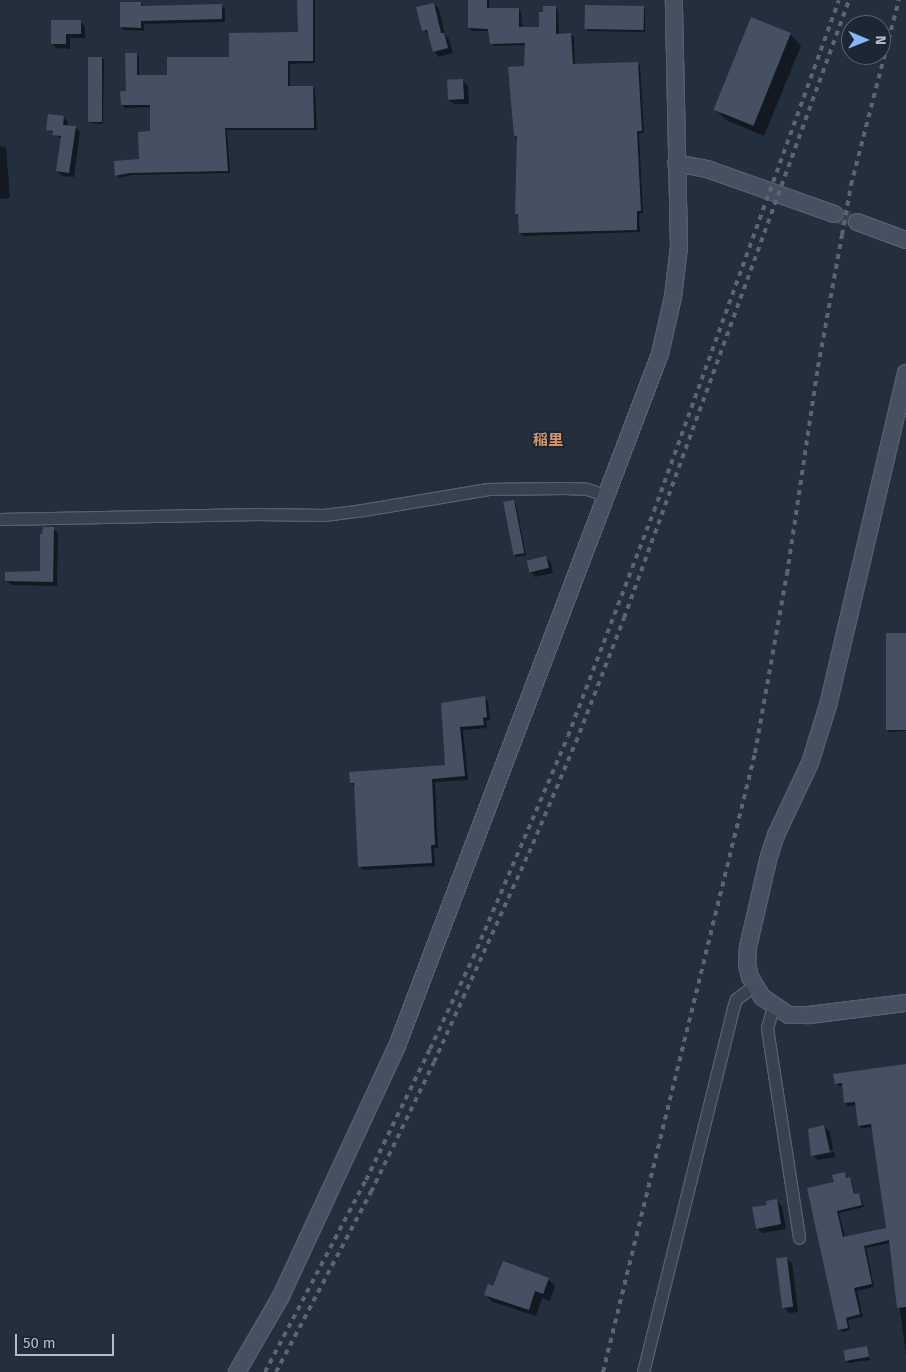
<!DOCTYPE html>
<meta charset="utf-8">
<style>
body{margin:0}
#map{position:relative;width:906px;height:1372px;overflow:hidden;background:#242f3e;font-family:"Fira Sans","Noto Sans JP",sans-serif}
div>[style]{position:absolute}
.shadow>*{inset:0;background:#0007}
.building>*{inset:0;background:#455162;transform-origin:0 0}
.secondary-tunnel>*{height:16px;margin-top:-8px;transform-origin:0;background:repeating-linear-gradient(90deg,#3a4453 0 16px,transparent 0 24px)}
.roads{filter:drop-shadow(1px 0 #565f6c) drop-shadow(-1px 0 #565f6c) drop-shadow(0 1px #565f6c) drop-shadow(0 -1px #565f6c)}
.street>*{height:11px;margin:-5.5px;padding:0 5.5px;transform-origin:5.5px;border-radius:5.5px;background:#38414e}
.secondary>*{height:16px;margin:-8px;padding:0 8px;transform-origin:8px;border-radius:8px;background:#465061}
.rail>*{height:4px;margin-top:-2px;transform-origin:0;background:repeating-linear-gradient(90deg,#5a6575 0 5px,transparent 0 10px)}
span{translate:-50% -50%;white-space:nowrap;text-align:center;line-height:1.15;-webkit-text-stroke:4px #1d2633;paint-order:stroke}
.quarter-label{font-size:15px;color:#d59563;font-weight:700}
.north{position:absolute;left:841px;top:15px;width:50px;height:50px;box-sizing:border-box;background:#1d2633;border:1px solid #59626f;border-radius:50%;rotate:91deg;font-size:14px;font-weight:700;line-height:20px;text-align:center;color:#b4bcc9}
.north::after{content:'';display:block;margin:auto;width:18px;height:22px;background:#8ab4f8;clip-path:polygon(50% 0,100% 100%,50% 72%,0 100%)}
.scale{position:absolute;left:15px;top:1334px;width:99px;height:22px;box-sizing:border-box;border:2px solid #b4bcc9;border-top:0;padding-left:6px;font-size:15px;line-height:18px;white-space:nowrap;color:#b4bcc9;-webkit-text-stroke:4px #1d2633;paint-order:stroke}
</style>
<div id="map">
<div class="shadow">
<div style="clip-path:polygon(299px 0,315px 0,315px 63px,290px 64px,290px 87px,313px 87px,315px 90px,317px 130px,227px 130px,230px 173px,132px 175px,119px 178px,116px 175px,140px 160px,152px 133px,151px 107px,125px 108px,122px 105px,137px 55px,139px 57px,139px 77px,168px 76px,230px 58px,299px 34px)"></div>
<div style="clip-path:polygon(469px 0,489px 0,489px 9px,519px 9px,521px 12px,522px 29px,540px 29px,556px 8px,558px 10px,559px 35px,571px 35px,574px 37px,575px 65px,637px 63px,640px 66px,644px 133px,639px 133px,643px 213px,639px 214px,640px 232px,523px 236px,520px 233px,519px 216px,516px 214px,518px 139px,515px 136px,526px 67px,526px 45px,494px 46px,491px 43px,490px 31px,472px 31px,469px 28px)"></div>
<div style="clip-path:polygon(141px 3px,144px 7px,221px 6px,225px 9px,225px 22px,144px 24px,144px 31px,124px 30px,121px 27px)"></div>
<div style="clip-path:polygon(434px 4px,439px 9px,445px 35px,449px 39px,453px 53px,439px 57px,434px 51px,430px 35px,423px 30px)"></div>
<div style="clip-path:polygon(643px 7px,645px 9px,645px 32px,588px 31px,586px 29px)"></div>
<div style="clip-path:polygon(80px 21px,85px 26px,85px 38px,70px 38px,70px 49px,56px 48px,52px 44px)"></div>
<div style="clip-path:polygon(790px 34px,801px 46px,764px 136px,726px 120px,715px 109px)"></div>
<div style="clip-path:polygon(102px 58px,104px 60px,103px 124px,90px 123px,88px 121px)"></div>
<div style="clip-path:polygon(463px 81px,468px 86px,469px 104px,454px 104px,448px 99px)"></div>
<div style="clip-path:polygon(63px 117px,68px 122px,68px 127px,75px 127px,80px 132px,74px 177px,62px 176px,57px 171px,62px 139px,47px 129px)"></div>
<div style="clip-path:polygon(0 146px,6px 148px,10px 198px,0 199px)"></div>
<div style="clip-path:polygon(514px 502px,516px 504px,526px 555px,516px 557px,514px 555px,505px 503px)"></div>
<div style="clip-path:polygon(53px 529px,58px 533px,57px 586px,11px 585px,6px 580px,41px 573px)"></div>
<div style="clip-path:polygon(546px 557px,551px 563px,553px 573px,535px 577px,530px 571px)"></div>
<div style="clip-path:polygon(906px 634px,906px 731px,889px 732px,887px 729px)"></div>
<div style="clip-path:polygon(484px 698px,488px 701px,490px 720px,486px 721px,487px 728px,463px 730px,468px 780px,435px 782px,438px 848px,434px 848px,435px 866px,363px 870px,359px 866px,355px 787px,351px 783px,447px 766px,442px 704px)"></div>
<div style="clip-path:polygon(906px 1066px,906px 1355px,891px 1243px,866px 1248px,874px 1287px,857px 1291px,863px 1317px,848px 1320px,850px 1330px,842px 1332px,839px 1329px,835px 1183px,844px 1174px,852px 1182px,855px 1195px,858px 1194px,861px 1197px,864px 1207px,839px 1213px,845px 1238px,888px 1229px,873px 1127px,862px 1128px,859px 1126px,856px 1105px,848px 1106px,845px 1103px,843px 1086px,839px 1086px,836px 1083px)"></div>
<div style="clip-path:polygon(824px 1127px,830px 1132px,833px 1150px,814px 1154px,814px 1156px,834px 1152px,835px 1157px,818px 1160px,812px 1155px)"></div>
<div style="clip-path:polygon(777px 1201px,782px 1206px,786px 1229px,762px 1233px,757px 1228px,768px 1206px)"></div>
<div style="clip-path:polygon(786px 1258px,792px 1263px,798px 1312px,790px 1313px,784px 1308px)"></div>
<div style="clip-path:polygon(548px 1279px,555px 1286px,550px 1301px,542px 1298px,536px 1316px,493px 1302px,485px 1295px,494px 1287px)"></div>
<div style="clip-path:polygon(866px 1347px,870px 1360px,849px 1363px,846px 1361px)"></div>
</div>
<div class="building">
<div style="clip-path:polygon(297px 0,313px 0,313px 61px,288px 61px,288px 86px,313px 86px,314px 128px,225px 128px,228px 171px,129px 173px,115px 176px,114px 161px,139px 159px,138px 132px,150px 131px,150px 105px,121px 105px,120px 91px,126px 91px,125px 53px,137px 53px,137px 75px,167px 75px,167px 57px,229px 57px,229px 33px,298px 32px)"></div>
<div style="clip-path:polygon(468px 0,487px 0,487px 8px,519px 8px,519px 27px,539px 27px,539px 12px,543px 12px,543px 6px,556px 6px,556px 34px,571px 33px,573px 64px,638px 62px,642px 131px,637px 131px,641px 211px,637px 211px,637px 230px,519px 233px,518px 214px,515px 214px,517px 136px,514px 136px,508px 67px,524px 66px,525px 43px,490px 44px,488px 29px,468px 28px)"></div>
<div style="clip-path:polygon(120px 2px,141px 2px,141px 6px,222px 4px,222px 19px,141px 21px,141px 28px,120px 27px)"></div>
<div style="clip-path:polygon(434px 3px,441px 33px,444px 33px,448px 48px,433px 52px,427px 30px,422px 31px,416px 7px)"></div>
<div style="left:585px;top:5px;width:59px;height:24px;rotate:1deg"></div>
<div style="left:751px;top:17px;width:43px;height:100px;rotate:22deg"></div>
<div style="clip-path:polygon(51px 20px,81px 20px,81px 34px,66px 34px,66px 44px,51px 44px)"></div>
<div style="left:88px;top:57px;width:14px;height:65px"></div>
<div style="left:463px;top:79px;width:20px;height:16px;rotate:87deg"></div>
<div style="clip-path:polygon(48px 114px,64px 116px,63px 125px,76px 126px,69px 173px,56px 171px,61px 136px,52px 135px,53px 131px,46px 130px)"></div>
<div style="left:514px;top:500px;width:54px;height:11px;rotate:79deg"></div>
<div style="clip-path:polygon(43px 527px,54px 527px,53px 582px,5px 581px,5px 572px,40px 571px,40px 534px,42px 534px)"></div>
<div style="left:546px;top:556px;width:12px;height:20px;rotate:76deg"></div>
<div style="left:886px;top:633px;width:20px;height:97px"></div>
<div style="clip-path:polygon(485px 696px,487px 717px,483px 718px,484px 725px,460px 727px,465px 776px,432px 779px,435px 845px,431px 845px,432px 863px,358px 867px,354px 783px,350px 783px,349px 772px,445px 765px,441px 703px)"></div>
<div style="clip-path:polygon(906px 1064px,906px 1307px,897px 1308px,889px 1240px,864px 1246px,872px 1284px,854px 1288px,860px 1314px,846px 1318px,848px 1328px,838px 1330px,807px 1188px,834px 1182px,832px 1175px,845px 1172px,846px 1178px,850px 1177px,854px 1194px,859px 1193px,862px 1205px,837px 1211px,843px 1237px,886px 1228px,871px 1124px,858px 1126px,855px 1102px,844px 1103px,842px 1083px,835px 1084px,833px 1074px)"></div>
<div style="clip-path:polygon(824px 1125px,830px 1152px,811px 1156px,808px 1129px)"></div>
<div style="clip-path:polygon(777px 1199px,781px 1224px,756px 1229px,752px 1207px,767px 1205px,766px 1201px)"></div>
<div style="left:787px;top:1257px;width:50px;height:11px;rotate:83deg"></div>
<div style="clip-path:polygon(503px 1261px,549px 1278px,543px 1294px,535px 1291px,529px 1310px,484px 1295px,488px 1284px,493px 1286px)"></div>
<div style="left:867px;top:1346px;width:11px;height:24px;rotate:80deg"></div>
</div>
<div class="secondary-tunnel">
<div style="left:834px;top:214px;width:24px;rotate:19deg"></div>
</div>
<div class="roads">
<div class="street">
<div style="left:0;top:519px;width:257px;rotate:-1.1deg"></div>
<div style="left:257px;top:514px;width:66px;rotate:0.9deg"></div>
<div style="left:323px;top:515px;width:34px;rotate:-7deg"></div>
<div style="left:357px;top:511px;width:133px;rotate:-9.5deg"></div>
<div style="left:488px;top:489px;width:76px;rotate:-0.8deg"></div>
<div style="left:564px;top:488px;width:23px;rotate:2deg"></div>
<div style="left:587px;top:489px;width:21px;rotate:19deg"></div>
<div style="left:773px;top:1006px;width:23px;rotate:105deg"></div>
<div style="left:767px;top:1028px;width:212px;rotate:81.3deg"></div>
<div style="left:643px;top:1372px;width:375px;rotate:-76.1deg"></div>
<div style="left:733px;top:1008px;width:9px;rotate:-72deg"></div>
<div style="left:736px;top:999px;width:24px;rotate:-36deg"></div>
</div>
<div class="secondary">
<div style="left:676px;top:163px;width:32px;rotate:11deg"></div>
<div style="left:707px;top:169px;width:135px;rotate:19.5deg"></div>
<div style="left:857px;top:222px;width:52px;rotate:20.2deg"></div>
<div style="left:906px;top:373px;width:338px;rotate:103.2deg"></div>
<div style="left:829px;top:702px;width:64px;rotate:107.3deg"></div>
<div style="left:810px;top:763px;width:80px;rotate:115.3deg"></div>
<div style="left:776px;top:835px;width:22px;rotate:108deg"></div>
<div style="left:769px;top:856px;width:93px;rotate:103deg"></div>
<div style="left:748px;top:947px;width:17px;rotate:93deg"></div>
<div style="left:747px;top:964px;width:13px;rotate:77deg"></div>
<div style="left:750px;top:977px;width:23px;rotate:59deg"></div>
<div style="left:762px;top:997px;width:32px;rotate:34deg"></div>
<div style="left:789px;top:1015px;width:20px"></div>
<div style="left:809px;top:1015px;width:98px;rotate:-7.1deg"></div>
<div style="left:237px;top:1372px;width:88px;rotate:-59.9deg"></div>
<div style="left:281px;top:1296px;width:276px;rotate:-65.1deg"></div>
<div style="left:397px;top:1046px;width:740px;rotate:-69.19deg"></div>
<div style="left:660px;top:354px;width:58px;rotate:-77.2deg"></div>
<div style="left:673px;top:297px;width:50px;rotate:-83.2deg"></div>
<div style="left:679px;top:247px;width:247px;rotate:-91.2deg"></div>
</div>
</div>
<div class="rail">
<div style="left:265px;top:1372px;width:217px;rotate:-62.3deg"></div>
<div style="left:366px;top:1180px;width:146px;rotate:-64deg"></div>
<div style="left:430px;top:1049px;width:101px;rotate:-64.7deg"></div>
<div style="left:473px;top:958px;width:241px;rotate:-66.8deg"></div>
<div style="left:568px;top:736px;width:241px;rotate:-69.1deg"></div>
<div style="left:654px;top:511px;width:543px;rotate:-70.1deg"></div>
<div style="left:276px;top:1372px;width:204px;rotate:-62.2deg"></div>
<div style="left:371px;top:1192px;width:144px;rotate:-64.1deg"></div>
<div style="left:434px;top:1062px;width:230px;rotate:-65.6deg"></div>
<div style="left:529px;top:853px;width:121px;rotate:-67.1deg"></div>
<div style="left:576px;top:742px;width:133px;rotate:-68.8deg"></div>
<div style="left:624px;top:618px;width:658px;rotate:-69.99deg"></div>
<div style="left:603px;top:1372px;width:637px;rotate:-76.2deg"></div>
<div style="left:755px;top:753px;width:182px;rotate:-79.9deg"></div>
<div style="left:787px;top:574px;width:209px;rotate:-81.5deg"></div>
<div style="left:818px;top:367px;width:134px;rotate:-79.7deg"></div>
<div style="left:842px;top:235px;width:51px;rotate:-79.8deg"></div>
<div style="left:851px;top:185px;width:191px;rotate:-75.5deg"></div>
</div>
<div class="quarter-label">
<span style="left:548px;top:441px">稲里</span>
</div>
<div class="north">N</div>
<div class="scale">50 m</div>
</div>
